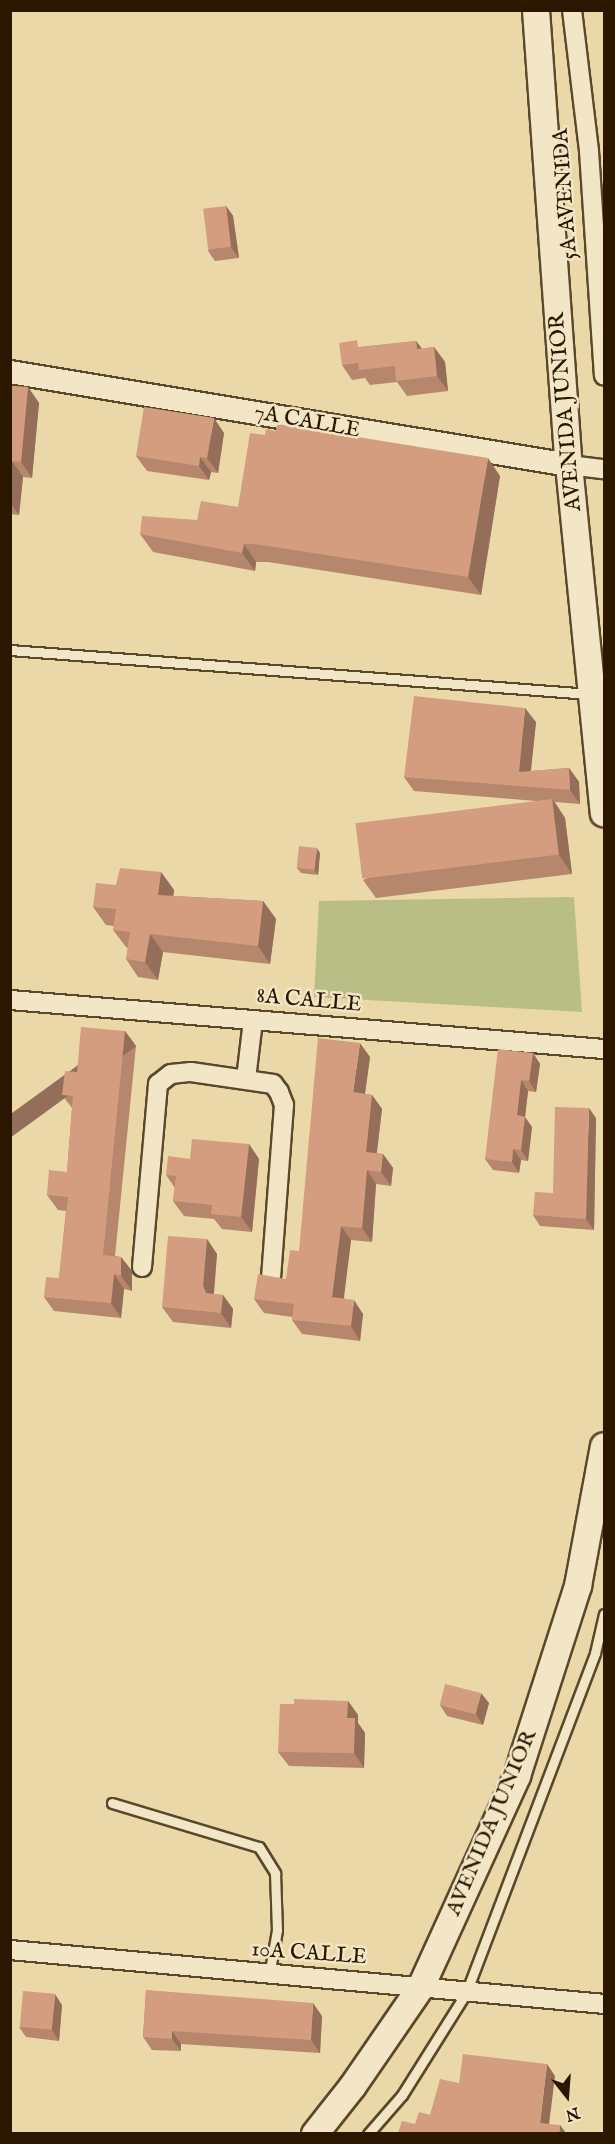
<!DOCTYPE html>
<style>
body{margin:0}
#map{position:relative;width:615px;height:2144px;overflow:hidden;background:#ebd8a8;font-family:"IM FELL English",serif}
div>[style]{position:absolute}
.green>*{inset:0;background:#b9be86}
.roads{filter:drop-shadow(2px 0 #5b472a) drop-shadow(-2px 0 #5b472a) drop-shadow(0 2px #5b472a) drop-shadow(0 -2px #5b472a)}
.service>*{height:9px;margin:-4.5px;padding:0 4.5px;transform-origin:4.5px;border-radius:4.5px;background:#f2e6c6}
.minor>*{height:18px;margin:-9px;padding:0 9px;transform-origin:9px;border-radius:9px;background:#f2e6c6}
.tertiary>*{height:22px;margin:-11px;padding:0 11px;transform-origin:11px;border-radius:11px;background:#f2e6c6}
.secondary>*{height:26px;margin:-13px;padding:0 13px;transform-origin:13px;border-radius:13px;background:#f2e6c6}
.wall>*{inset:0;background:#b7876d}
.shaded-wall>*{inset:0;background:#956e59;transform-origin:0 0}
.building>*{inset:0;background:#d59d7f;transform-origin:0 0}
span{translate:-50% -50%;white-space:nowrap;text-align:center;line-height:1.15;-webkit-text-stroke:5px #f2e6c6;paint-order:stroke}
.street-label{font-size:22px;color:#2b1700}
.frame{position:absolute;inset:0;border:12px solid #2b1700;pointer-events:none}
.north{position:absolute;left:537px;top:2066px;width:60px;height:60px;-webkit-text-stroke:4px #f2e6c6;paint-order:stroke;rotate:163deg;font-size:16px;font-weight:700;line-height:24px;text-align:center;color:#2b1700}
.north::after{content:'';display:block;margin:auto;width:21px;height:27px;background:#2b1700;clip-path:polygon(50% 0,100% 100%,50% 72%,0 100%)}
</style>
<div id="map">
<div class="green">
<div style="clip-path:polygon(574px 897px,582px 1012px,314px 997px,319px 901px)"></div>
</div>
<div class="roads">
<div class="service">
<div style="left:10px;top:650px;width:582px;rotate:4.34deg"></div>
<div style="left:112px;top:1803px;width:153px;rotate:16.7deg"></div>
<div style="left:259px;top:1847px;width:31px;rotate:58deg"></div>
<div style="left:275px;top:1873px;width:57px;rotate:88deg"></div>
<div style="left:277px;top:1930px;width:47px;rotate:99.9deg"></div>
<div style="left:368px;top:2134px;width:52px;rotate:-48.9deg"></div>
<div style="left:402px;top:2095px;width:120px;rotate:-57.9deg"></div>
<div style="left:466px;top:1993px;width:364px;rotate:-69.2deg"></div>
<div style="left:595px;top:1653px;width:40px;rotate:-77deg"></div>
</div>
<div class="minor">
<div style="left:572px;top:10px;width:142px;rotate:83.1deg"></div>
<div style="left:589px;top:151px;width:225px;rotate:86.2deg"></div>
<div style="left:569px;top:465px;width:35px;rotate:7deg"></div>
<div style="left:10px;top:1000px;width:596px;rotate:4.72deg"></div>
<div style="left:246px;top:1079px;width:59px;rotate:-83.2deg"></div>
<div style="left:142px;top:1267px;width:184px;rotate:-85deg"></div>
<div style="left:158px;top:1084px;width:16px;rotate:-38deg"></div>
<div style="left:171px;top:1074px;width:20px;rotate:-6deg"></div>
<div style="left:191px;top:1072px;width:83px;rotate:8.3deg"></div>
<div style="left:273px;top:1084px;width:10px;rotate:53deg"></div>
<div style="left:279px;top:1092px;width:14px;rotate:69deg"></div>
<div style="left:284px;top:1105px;width:171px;rotate:94.3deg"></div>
<div style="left:10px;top:1950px;width:596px;rotate:5.19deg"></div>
</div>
<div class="tertiary">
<div style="left:10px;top:372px;width:567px;rotate:9.45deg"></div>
</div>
<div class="secondary">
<div style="left:536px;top:10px;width:456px;rotate:85.9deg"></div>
<div style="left:569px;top:465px;width:350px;rotate:84.3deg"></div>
<div style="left:315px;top:2134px;width:61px;rotate:-51.6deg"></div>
<div style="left:353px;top:2086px;width:120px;rotate:-55.5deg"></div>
<div style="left:421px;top:1987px;width:232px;rotate:-65.5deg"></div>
<div style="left:517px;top:1776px;width:200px;rotate:-72.2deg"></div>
<div style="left:578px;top:1586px;width:142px;rotate:-79.5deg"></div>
</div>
</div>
<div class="wall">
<div style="clip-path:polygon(226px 206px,233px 216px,239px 258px,215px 261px,208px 251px)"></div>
<div style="clip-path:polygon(416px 341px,422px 349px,434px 347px,445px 362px,448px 391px,407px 396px,397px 382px,370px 385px,365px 378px,352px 380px,342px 365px,361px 347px)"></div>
<div style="clip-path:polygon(10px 386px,28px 387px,39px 403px,32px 478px,23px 477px,19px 515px,10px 514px)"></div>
<div style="clip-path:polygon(224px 433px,218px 473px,211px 472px,209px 480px,147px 471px,136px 456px)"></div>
<div style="clip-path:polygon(500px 476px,481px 595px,268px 562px,256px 562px,255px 571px,153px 552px,140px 534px,197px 520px,238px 507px)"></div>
<div style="clip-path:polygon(536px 722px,531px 771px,569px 768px,579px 782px,580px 804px,555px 802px,565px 818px,572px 874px,376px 898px,363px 880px,536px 801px,414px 791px,404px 777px)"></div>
<div style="clip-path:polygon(320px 853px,318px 875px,301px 873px,297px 868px)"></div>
<div style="clip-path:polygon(161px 872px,174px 890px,173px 896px,263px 901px,276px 919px,270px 964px,163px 952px,158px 980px,138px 977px,126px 959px,128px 948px,126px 947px,113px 930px,114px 926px,106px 925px,93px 907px,116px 885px)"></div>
<div style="clip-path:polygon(125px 1031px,136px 1046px,115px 1256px,121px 1257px,132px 1271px,132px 1291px,124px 1289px,121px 1318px,54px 1311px,44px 1297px,59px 1278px,66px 1211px,58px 1210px,47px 1195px,67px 1172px,72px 1108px,62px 1095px,77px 1072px)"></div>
<div style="clip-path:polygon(533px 1053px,540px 1064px,536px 1092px,528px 1091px,525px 1117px,532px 1127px,528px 1161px,521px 1160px,519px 1173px,493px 1170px,485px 1159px)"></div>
<div style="clip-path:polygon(370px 1057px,365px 1094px,372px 1095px,382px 1109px,377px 1153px,383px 1154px,393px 1168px,391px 1186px,376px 1184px,372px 1242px,351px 1240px,344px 1298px,363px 1314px,360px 1341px,302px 1334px,292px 1320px,292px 1317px,264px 1313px,254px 1299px,286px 1279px,299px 1251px)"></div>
<div style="clip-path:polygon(596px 1118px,594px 1230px,540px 1226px,533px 1215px,553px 1193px)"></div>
<div style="clip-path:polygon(249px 1144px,259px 1159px,252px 1232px,222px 1229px,214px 1219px,184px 1216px,173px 1201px,175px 1188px,166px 1175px,190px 1159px)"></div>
<div style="clip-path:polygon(207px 1239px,217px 1254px,214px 1294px,223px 1295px,233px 1309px,231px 1328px,173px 1322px,162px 1307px)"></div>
<div style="clip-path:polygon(348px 1701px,358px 1715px,358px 1723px,365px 1733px,364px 1768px,289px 1766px,278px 1752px,294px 1704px)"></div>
<div style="clip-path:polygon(489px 1703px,483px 1725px,447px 1716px,440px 1705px)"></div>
<div style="clip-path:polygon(146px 1990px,322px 2016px,320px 2053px,181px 2044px,181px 2051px,152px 2050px,143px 2037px)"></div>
<div style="clip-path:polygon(62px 2005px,59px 2041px,26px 2037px,19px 2027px)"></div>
</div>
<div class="shaded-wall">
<div style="clip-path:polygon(226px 206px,233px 216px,239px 258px,231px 247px)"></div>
<div style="clip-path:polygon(416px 341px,427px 355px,417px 349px)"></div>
<div style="clip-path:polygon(434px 347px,445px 362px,448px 391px,437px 376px)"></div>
<div style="clip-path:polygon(28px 387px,39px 403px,32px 478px,21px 462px)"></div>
<div style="clip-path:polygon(214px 418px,224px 433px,218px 473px,207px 458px)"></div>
<div style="clip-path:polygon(200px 457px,211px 472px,209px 480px,199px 466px)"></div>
<div style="clip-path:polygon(488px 458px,500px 476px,481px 595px,468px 577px)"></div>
<div style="clip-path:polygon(12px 461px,23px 477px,19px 515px,10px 503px,10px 473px)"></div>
<div style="clip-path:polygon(244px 544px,256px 562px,255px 571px,242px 553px)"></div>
<div style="clip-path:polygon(525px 708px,536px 722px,529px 786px,519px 772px)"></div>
<div style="clip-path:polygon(569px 768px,579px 782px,580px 804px,570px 790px)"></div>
<div style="clip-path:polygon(552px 799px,565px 818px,572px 874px,559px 855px)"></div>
<div style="clip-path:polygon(317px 848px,320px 853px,318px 875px,314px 869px)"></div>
<div style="clip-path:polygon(161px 872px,174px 890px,171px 913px,158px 895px)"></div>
<div style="clip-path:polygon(263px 901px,276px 919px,270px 964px,258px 946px)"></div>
<div style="clip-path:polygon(150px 934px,163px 952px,158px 980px,145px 962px)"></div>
<div style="left:125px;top:1031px;width:19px;height:225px;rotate:54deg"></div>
<div style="clip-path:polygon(360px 1043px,370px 1057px,363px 1107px,353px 1092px)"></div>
<div style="clip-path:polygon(533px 1053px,540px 1064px,536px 1092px,529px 1081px)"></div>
<div style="clip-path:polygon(521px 1080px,528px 1091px,525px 1117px,532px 1127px,528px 1161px,521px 1150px,517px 1115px)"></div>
<div style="clip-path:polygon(372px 1095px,382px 1109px,375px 1166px,366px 1152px)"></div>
<div style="clip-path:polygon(589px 1108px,596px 1118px,594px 1230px,586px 1219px)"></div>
<div style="clip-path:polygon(249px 1144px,259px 1159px,252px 1232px,241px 1217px)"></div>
<div style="clip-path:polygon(513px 1149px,521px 1160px,519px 1173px,512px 1162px)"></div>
<div style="clip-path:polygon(383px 1154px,393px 1168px,391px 1186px,381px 1172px)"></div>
<div style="clip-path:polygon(367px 1170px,376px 1184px,372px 1242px,362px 1228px)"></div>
<div style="clip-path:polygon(341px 1226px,351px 1240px,342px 1311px,332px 1297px)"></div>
<div style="clip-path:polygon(207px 1239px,217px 1254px,213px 1301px,206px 1293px,203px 1286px)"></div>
<div style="clip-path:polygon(121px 1257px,132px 1271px,132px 1291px,121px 1276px)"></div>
<div style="clip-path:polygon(114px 1274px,124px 1289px,121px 1318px,111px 1303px)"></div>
<div style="clip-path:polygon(223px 1295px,233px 1309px,231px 1328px,221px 1313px)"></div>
<div style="clip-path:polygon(354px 1300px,363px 1314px,360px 1341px,351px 1326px)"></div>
<div style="clip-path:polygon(481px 1693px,489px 1703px,483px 1725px,476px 1714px)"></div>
<div style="clip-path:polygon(348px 1701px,358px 1715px,358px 1723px,365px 1733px,364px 1768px,354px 1753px,347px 1718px)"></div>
<div style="clip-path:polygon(55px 1994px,62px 2005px,59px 2041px,52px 2030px)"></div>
<div style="clip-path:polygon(313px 2003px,322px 2016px,320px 2053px,311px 2040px)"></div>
<div style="clip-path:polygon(172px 2031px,181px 2044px,181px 2051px,172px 2039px)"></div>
<div style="clip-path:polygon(547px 2064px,555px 2076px,548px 2133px,540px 2123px)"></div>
<div style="clip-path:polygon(560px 2125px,566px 2133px,559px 2133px)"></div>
</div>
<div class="building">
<div style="left:226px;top:206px;width:41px;height:23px;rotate:83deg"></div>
<div style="clip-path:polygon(357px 340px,358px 347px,416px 341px,417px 349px,434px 347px,437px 376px,396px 381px,395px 366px,359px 370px,358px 363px,342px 365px,339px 343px)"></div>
<div style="clip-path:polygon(10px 386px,28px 387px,21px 462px,12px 461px,10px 473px)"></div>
<div style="clip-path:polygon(144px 407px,214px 418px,207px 458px,200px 457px,199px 466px,136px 456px)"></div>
<div style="clip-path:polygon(277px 424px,488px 458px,468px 577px,255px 544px,244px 544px,242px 553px,140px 534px,142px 516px,197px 520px,201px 501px,238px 507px,250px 433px,265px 435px,266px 429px,276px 431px)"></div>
<div style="clip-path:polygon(414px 696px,525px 708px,519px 772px,569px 768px,570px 790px,404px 777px)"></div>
<div style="left:552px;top:799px;width:56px;height:198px;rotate:83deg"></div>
<div style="left:299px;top:846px;width:18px;height:22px;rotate:6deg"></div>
<div style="clip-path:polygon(120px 868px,161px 872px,158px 895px,263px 901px,258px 946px,150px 934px,145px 962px,126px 959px,130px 932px,113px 930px,116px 909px,93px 907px,96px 883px,116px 885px)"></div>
<div style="clip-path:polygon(81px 1027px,125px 1031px,103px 1255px,121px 1257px,121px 1276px,114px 1274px,111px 1303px,44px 1297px,46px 1277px,59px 1278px,68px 1197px,47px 1195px,49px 1170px,67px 1172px,73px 1096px,62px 1095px,65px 1071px,77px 1072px)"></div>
<div style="clip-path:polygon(318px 1038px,360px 1043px,353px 1092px,372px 1095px,366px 1152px,383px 1154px,381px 1172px,367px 1170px,362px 1228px,341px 1226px,332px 1297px,354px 1300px,351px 1326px,292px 1320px,294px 1304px,254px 1299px,258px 1274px,286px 1279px,290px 1250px,299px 1251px)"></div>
<div style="clip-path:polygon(498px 1049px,533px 1053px,529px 1081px,521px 1080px,517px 1115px,525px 1117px,521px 1150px,513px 1149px,512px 1162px,485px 1159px)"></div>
<div style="clip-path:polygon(555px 1107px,589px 1108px,586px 1219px,533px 1215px,535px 1192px,553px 1193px)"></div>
<div style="clip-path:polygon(192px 1139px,249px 1144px,241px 1217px,211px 1214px,212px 1205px,173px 1201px,176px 1176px,166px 1175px,168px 1156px,190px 1159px)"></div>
<div style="clip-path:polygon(168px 1236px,207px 1239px,203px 1286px,206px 1293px,223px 1295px,221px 1313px,162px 1307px)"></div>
<div style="left:445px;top:1684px;width:37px;height:22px;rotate:14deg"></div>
<div style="clip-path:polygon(294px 1699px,348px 1701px,347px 1718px,355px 1718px,354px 1753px,278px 1752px,280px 1704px,294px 1704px)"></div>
<div style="clip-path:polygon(146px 1990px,313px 2003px,311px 2040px,172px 2031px,172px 2039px,143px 2037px)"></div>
<div style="left:23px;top:1991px;width:32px;height:36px;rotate:5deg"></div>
<div style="clip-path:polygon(463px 2054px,547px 2064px,540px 2123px,560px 2125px,559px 2133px,398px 2133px,402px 2121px,415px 2124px,419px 2112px,430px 2115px,440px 2079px,459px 2083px)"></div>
</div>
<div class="street-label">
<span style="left:566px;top:194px;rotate:-94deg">5A AVENIDA</span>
<span style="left:566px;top:412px;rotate:-95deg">AVENIDA JUNIOR</span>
<span style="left:307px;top:422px;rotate:10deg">7A CALLE</span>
<span style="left:309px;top:1001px;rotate:5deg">8A CALLE</span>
<span style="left:492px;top:1823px;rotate:-67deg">AVENIDA JUNIOR</span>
<span style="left:309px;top:1954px;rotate:4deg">10A CALLE</span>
</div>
<div class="frame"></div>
<div class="north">N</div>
</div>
